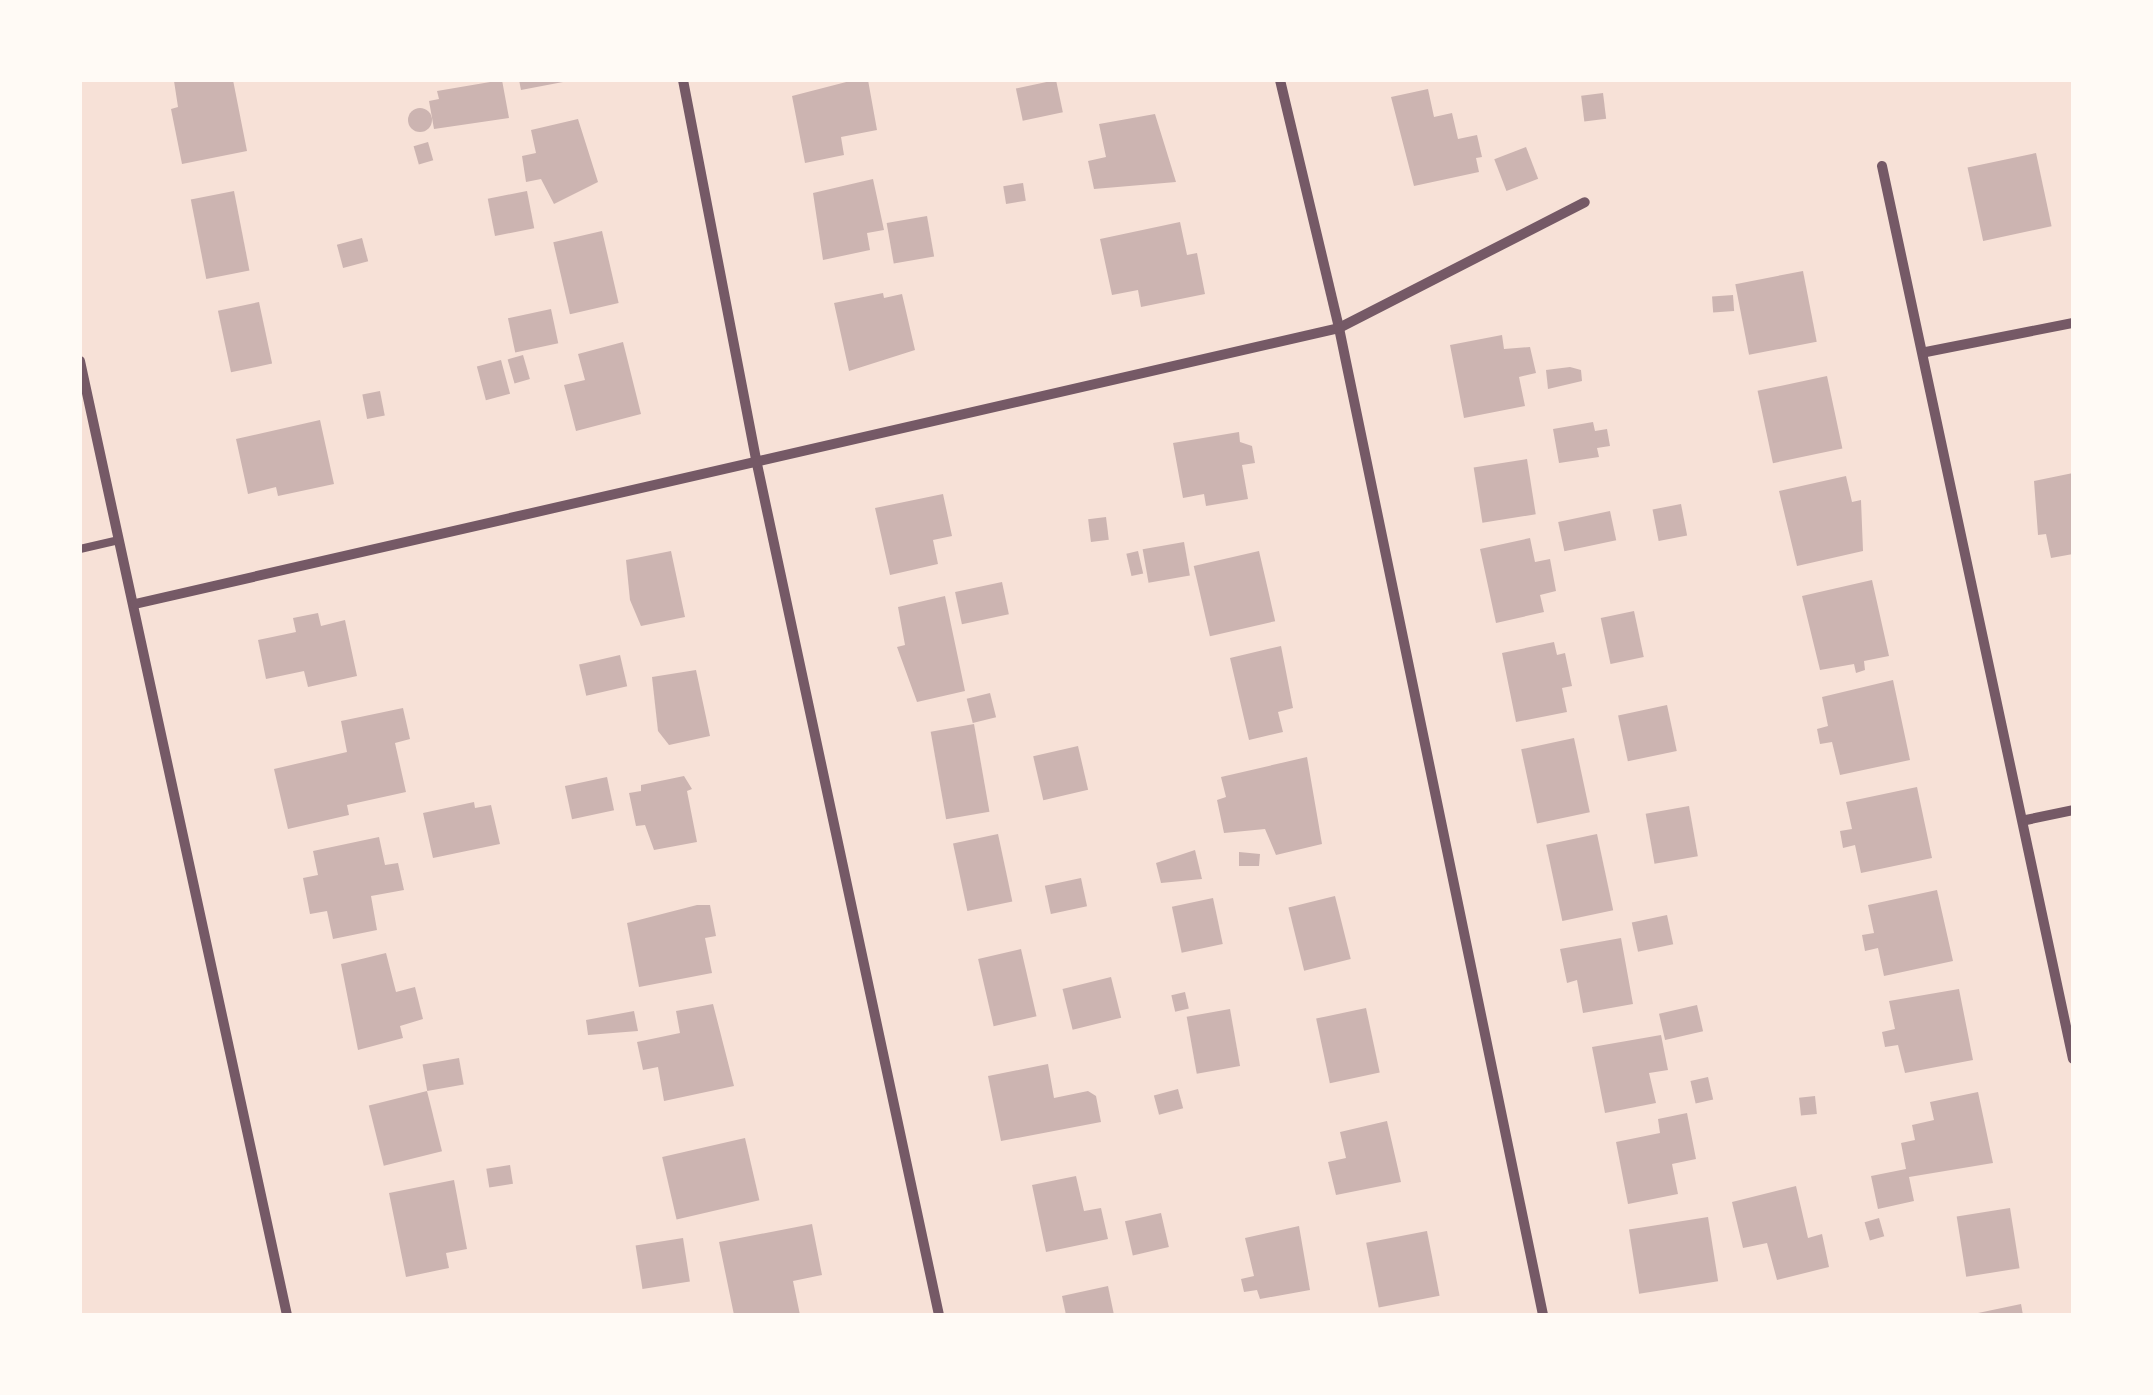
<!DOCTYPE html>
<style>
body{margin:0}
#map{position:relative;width:2153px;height:1395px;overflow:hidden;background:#f7e1d7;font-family:Montserrat,sans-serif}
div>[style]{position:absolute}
.building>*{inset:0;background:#ccb4b1;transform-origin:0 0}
.round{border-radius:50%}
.service>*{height:8px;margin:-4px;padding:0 4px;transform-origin:4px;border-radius:4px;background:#755966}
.minor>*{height:10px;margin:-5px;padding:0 5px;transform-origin:5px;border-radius:5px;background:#755966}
span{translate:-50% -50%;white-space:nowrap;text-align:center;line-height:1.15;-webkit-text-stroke:10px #fffaf5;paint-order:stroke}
.frame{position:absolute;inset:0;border:82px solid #fffaf5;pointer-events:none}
</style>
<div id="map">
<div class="building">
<div style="clip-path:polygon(233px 80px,247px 151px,182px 164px,171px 109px,178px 107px,174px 81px)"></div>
<div style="clip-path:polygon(502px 80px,509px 118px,434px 129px,429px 101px,439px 99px,437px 91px)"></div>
<div style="clip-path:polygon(519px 80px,563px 80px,563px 82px,521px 90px)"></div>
<div style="clip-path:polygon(854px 80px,868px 80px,877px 130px,841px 137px,844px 155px,805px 163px,792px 96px)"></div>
<div style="left:1056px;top:80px;width:33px;height:41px;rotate:78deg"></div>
<div style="clip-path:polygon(1428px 89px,1434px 117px,1452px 113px,1458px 139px,1477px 135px,1482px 157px,1476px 158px,1479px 172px,1414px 186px,1391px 97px)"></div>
<div style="left:1603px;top:93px;width:26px;height:22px;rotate:83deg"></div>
<div class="round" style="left:408px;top:108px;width:24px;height:24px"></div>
<div style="clip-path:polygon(1155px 114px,1176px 182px,1094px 189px,1088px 161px,1106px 157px,1099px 124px)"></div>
<div style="clip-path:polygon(578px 119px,598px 182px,554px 204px,541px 179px,526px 182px,522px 156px,536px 153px,531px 130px)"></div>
<div style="left:428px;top:142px;width:19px;height:15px;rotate:74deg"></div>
<div style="left:1526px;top:147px;width:34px;height:34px;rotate:69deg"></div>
<div style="left:2036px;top:153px;width:75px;height:70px;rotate:78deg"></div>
<div style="clip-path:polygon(873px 179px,884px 230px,867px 233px,870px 250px,823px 260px,813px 193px)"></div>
<div style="left:1023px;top:183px;width:18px;height:20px;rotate:81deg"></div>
<div style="left:234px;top:191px;width:81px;height:44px;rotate:79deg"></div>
<div style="left:527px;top:191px;width:38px;height:40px;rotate:79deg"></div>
<div style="left:927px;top:216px;width:41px;height:41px;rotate:80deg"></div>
<div style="clip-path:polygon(1180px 222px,1187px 255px,1197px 253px,1205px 294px,1141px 307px,1138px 290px,1112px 295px,1100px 239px)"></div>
<div style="left:602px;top:231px;width:74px;height:50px;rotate:77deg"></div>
<div style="left:362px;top:238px;width:24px;height:26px;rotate:75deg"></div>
<div style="left:1803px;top:271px;width:72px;height:69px;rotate:79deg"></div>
<div style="clip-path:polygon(883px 293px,884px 298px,902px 294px,915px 350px,849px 371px,834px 303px)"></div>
<div style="left:1733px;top:295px;width:16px;height:21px;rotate:86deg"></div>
<div style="left:259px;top:302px;width:63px;height:42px;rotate:78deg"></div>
<div style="left:551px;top:309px;width:35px;height:44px;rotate:78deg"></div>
<div style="clip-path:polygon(1502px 335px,1504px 349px,1530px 347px,1536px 373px,1519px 377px,1525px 406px,1464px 418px,1450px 345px)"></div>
<div style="clip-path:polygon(623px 342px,641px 414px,576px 431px,564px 385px,585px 380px,578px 354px)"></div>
<div style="left:523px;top:355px;width:25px;height:16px;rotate:74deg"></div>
<div style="left:501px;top:360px;width:35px;height:25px;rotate:75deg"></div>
<div style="clip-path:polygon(1570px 367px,1581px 370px,1582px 381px,1548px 389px,1546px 370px)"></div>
<div style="left:1827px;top:376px;width:74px;height:71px;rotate:78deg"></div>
<div style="left:380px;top:391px;width:25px;height:18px;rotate:79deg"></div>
<div style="clip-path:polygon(320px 420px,334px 484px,278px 496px,276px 487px,248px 494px,236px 439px)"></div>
<div style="clip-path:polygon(1593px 422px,1595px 431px,1607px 429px,1610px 446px,1597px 448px,1599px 457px,1559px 463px,1553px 429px)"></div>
<div style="clip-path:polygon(1239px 432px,1240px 442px,1252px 446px,1255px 463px,1242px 465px,1248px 499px,1206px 506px,1204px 494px,1183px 498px,1173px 443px)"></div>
<div style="left:1527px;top:459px;width:56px;height:54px;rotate:81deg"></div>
<div style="clip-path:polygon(2073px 473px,2073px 554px,2051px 558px,2046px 534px,2038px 535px,2034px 481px)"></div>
<div style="clip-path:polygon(1846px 476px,1852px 502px,1861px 500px,1863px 551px,1797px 566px,1779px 491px)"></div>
<div style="clip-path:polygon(943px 494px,952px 536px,933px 540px,938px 564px,890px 575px,875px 508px)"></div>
<div style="left:1681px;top:504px;width:32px;height:29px;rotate:79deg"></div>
<div style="left:1610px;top:511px;width:30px;height:53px;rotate:78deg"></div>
<div style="left:1106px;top:517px;width:23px;height:18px;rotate:83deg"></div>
<div style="clip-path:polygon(1530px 538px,1535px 562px,1550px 559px,1556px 591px,1540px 595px,1544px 612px,1496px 623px,1480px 549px)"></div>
<div style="left:1184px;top:542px;width:34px;height:42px;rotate:80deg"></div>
<div style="clip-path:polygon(671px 551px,685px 617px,641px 626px,630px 600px,626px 560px)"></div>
<div style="left:1138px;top:551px;width:23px;height:12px;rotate:77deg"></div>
<div style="left:1259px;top:551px;width:72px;height:67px;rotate:77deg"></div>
<div style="clip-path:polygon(1872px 580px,1889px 656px,1864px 661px,1865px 670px,1856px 673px,1854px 664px,1820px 670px,1802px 596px)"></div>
<div style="left:1002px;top:582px;width:33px;height:48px;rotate:78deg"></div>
<div style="clip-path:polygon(945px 596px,965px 691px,917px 702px,897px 647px,905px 645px,898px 607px)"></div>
<div style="left:1634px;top:611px;width:47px;height:34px;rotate:78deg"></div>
<div style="clip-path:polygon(318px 613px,321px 626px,345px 620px,357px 676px,308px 687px,304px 671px,266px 679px,258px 640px,296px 632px,293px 618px)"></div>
<div style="clip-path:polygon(1554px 642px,1557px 655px,1565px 653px,1572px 686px,1562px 688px,1567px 712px,1516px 722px,1502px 653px)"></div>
<div style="clip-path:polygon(1281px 646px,1293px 708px,1278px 712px,1283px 732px,1249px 740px,1230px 658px)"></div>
<div style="left:620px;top:655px;width:32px;height:42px;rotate:77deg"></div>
<div style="clip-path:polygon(696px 670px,710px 736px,669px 745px,658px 731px,652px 677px)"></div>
<div style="clip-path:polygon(1893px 680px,1910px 760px,1840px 775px,1832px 742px,1820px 744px,1817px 729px,1828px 726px,1822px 697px)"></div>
<div style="left:990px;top:693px;width:25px;height:24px;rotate:76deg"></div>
<div style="left:1667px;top:705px;width:47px;height:50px;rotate:78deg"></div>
<div style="clip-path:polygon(403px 708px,410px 739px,395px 743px,406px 792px,347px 805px,349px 815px,288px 829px,274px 769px,347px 752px,341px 721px)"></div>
<div style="left:974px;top:724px;width:89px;height:44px;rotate:80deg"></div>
<div style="left:1574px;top:738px;width:76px;height:54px;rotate:78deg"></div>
<div style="left:1078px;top:746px;width:45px;height:46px;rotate:77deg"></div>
<div style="clip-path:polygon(1307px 757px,1322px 844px,1276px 855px,1265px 829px,1224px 833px,1217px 800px,1226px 797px,1221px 777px)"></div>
<div style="clip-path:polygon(684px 776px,692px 789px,687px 791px,697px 842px,654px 850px,645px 825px,636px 826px,629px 793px,641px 791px,641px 785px)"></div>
<div style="left:607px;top:777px;width:34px;height:43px;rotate:78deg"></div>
<div style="clip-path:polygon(1917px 787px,1932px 858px,1861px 873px,1855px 845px,1843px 848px,1840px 831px,1852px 829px,1846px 802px)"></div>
<div style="clip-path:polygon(474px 802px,475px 808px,491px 805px,500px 844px,433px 858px,423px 813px)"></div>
<div style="left:1689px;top:806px;width:51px;height:44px;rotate:80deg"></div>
<div style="left:998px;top:834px;width:69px;height:46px;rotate:78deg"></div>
<div style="left:1597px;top:834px;width:78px;height:52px;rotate:78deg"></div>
<div style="clip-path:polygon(379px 837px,385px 865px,398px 863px,404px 890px,371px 896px,377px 930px,333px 939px,327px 911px,310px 914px,303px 878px,318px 875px,313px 851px)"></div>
<div style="clip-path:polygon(1195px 850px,1202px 879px,1161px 883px,1156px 863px)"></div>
<div style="clip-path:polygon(1239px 852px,1260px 854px,1259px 866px,1239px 866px)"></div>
<div style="left:1081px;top:878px;width:29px;height:37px;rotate:78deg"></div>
<div style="clip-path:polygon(1937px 890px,1953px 961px,1884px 976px,1878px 948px,1865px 951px,1862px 935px,1874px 933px,1868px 905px)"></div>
<div style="left:1335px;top:896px;width:65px;height:48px;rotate:76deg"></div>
<div style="left:1213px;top:898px;width:47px;height:42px;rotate:78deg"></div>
<div style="clip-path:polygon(697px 905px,710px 905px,716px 936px,705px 938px,712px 973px,639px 987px,627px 923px)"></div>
<div style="left:1667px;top:915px;width:30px;height:36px;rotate:78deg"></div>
<div style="clip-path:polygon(1621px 938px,1633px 1004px,1583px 1013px,1577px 980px,1567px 983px,1560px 949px)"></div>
<div style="left:1021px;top:949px;width:69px;height:44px;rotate:77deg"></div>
<div style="clip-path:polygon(386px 953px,396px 992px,415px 987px,423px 1019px,400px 1026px,403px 1038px,358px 1050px,341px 964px)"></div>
<div style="left:1111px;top:977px;width:42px;height:50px;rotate:76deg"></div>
<div style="clip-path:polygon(1959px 989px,1973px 1060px,1905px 1073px,1898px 1045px,1885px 1047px,1882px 1032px,1895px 1029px,1889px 1001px)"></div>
<div style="left:1185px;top:992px;width:17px;height:14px;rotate:77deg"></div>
<div style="clip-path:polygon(713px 1004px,734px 1086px,664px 1101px,658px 1067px,643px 1070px,637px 1042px,680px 1033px,676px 1011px)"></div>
<div style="left:1697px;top:1005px;width:27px;height:39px;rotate:77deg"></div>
<div style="left:1366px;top:1008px;width:66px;height:51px;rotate:78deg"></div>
<div style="left:1230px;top:1009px;width:58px;height:44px;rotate:80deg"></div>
<div style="clip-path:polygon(634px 1011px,638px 1031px,588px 1035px,586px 1020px)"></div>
<div style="clip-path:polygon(1661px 1035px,1668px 1070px,1649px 1073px,1656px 1103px,1605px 1113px,1592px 1047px)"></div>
<div style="left:459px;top:1058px;width:27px;height:37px;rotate:80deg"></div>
<div style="clip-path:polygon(1048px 1064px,1054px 1098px,1088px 1091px,1096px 1096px,1101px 1122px,1001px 1141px,988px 1076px)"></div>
<div style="left:1708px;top:1077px;width:23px;height:18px;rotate:77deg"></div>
<div style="left:1178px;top:1089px;width:20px;height:25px;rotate:75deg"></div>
<div style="left:427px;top:1091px;width:62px;height:60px;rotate:76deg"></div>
<div style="clip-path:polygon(1978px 1092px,1993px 1163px,1909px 1177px,1914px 1201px,1878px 1209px,1871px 1176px,1906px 1169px,1901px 1143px,1915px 1140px,1912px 1125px,1934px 1120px,1930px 1102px)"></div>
<div style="left:1815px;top:1096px;width:18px;height:16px;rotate:84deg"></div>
<div style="clip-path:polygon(1687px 1113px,1696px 1159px,1672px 1164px,1678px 1194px,1628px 1204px,1616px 1142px,1660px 1133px,1658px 1119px)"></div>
<div style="clip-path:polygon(1387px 1121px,1401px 1182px,1336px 1195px,1328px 1162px,1346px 1158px,1340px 1132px)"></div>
<div style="left:745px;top:1138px;width:64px;height:85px;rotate:77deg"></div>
<div style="left:510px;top:1165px;width:19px;height:24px;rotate:81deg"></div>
<div style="clip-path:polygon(1076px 1176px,1084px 1211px,1101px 1208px,1108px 1239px,1046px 1252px,1032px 1185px)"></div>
<div style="clip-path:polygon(454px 1180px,467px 1249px,446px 1253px,449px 1268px,406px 1277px,389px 1193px)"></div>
<div style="clip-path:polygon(1796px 1186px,1808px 1238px,1822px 1234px,1829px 1267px,1777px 1280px,1767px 1243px,1743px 1248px,1732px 1202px)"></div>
<div style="left:2010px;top:1208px;width:61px;height:54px;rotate:81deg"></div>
<div style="left:1161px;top:1213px;width:35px;height:37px;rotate:77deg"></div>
<div style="left:1708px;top:1217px;width:65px;height:80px;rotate:81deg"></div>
<div style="left:1879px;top:1218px;width:19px;height:15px;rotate:74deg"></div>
<div style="clip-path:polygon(812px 1224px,822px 1275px,793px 1281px,800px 1315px,734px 1315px,719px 1242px)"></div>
<div style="clip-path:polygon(1299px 1226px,1310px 1290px,1260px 1299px,1257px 1290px,1244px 1292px,1241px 1279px,1254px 1276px,1245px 1238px)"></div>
<div style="left:1427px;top:1231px;width:66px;height:62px;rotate:79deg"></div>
<div style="left:683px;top:1238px;width:44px;height:48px;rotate:81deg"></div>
<div style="clip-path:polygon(1108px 1286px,1114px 1315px,1066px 1315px,1062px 1296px)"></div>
<div style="clip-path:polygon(2021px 1304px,2023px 1315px,1978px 1315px,1978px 1313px)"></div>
</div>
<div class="service">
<div style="left:80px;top:549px;width:40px;rotate:-13deg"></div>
</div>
<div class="minor">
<div style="left:683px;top:80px;width:391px;rotate:79.1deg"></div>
<div style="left:757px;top:464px;width:870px;rotate:77.93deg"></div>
<div style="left:1280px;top:80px;width:255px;rotate:76.6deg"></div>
<div style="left:1339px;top:328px;width:1008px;rotate:78.32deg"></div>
<div style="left:1882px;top:166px;width:913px;rotate:77.93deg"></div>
<div style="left:1926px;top:352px;width:150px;rotate:-11.2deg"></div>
<div style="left:80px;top:361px;width:976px;rotate:77.76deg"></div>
<div style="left:135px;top:604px;width:1235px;rotate:-12.91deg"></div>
<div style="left:1339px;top:328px;width:276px;rotate:-27.1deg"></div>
<div style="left:2026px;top:820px;width:48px;rotate:-12deg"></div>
</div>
<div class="frame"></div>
</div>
